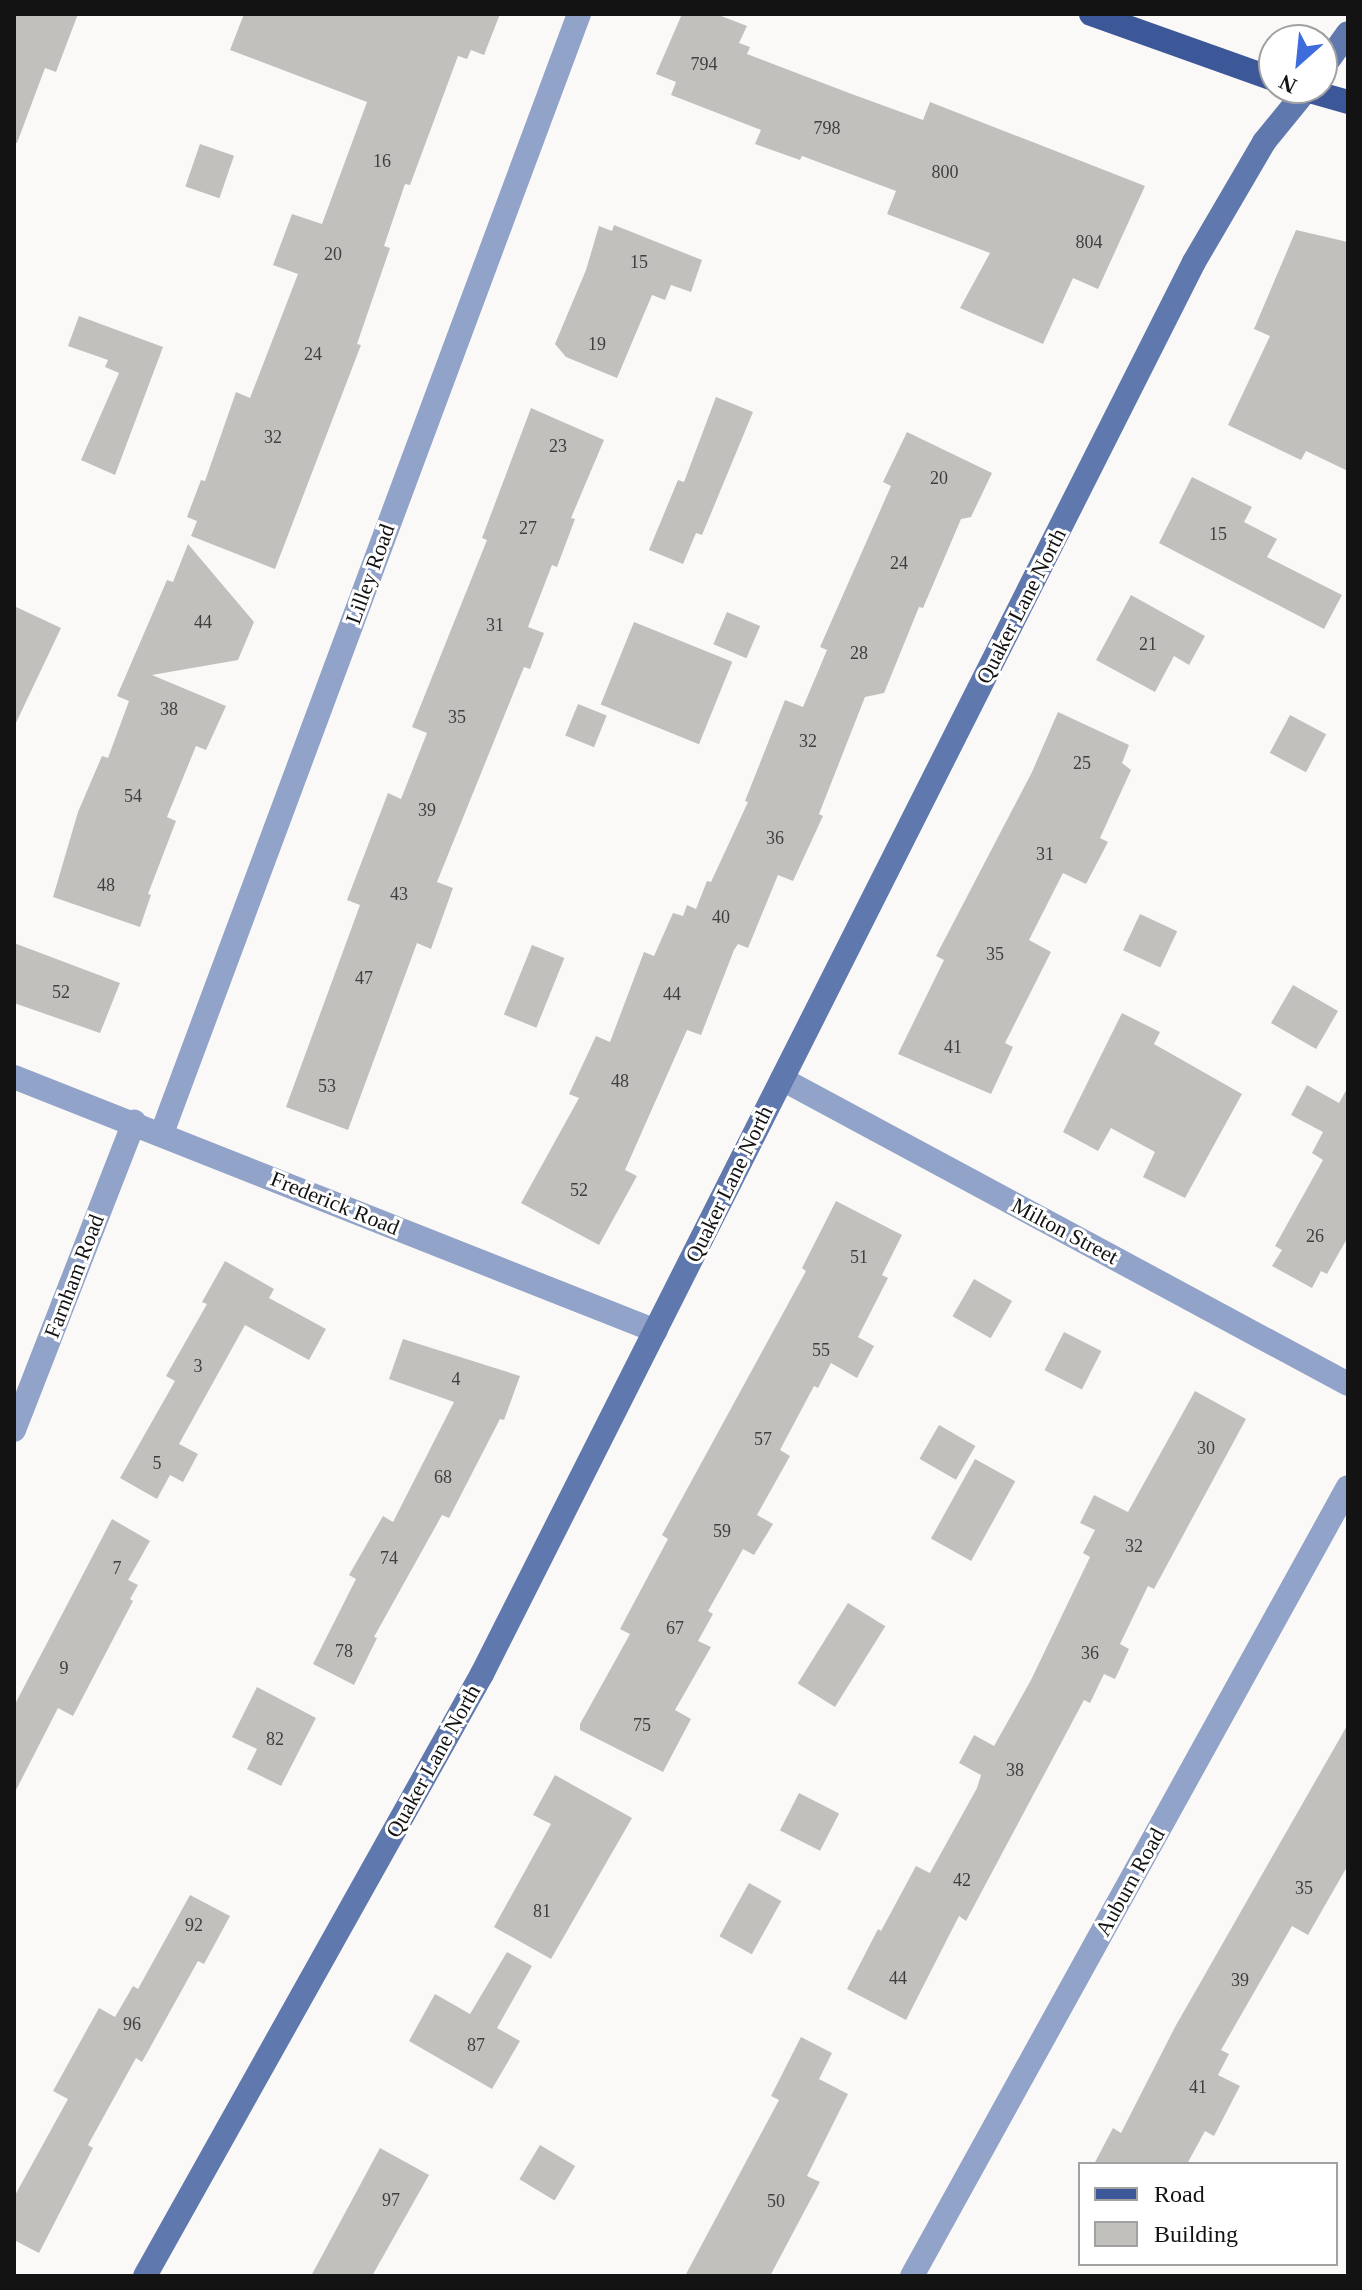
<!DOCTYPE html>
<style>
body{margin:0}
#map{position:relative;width:1362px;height:2290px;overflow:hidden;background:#fbf9f7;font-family:"Times New Roman",serif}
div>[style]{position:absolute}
.building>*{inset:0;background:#c2c0bd;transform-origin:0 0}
.street>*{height:24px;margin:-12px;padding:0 12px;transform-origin:12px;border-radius:12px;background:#91a3c8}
.secondary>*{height:24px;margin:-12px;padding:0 12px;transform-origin:12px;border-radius:12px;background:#5f78ad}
.primary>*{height:24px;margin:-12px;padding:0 12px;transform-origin:12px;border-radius:12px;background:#3c5899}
span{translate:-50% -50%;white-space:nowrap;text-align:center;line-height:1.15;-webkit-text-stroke:6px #fff;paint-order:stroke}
.number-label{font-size:18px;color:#403e3e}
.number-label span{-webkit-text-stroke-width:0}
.street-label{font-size:22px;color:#141313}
.frame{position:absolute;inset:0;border:16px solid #141313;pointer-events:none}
.legend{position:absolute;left:1078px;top:2162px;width:260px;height:104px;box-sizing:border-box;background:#fff;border:2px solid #a1a1a1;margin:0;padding:10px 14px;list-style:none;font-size:24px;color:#141313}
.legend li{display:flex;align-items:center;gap:16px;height:40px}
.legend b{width:40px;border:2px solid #a1a1a1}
.north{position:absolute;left:1258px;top:24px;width:80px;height:80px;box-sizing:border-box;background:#fff;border:2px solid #a1a1a1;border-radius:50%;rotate:207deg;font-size:22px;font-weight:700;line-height:32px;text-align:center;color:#141313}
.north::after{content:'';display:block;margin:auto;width:28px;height:36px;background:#3f6cdd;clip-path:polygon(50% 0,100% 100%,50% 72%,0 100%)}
</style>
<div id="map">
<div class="building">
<div style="clip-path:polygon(14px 14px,78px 14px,56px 72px,45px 68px,17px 143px,14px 143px)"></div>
<div style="clip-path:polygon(244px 14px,500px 14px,484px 55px,471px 50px,467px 59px,458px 56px,410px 185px,405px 184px,384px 246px,390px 248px,357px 344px,361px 345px,275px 569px,191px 536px,197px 521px,187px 517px,201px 480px,205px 481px,236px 392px,250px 398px,298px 274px,273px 265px,292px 214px,322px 224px,367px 102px,230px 50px)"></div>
<div style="clip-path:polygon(682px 14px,716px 14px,747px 26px,739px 43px,750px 47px,747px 54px,849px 93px,923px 120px,930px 102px,1145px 186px,1098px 289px,1073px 278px,1043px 344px,960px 308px,990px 253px,887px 214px,896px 191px,802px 156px,800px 160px,755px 144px,761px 130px,671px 95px,676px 82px,656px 74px)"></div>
<div style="left:200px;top:144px;width:36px;height:45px;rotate:19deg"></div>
<div style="clip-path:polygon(614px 225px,702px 260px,691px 292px,671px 285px,665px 300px,652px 295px,617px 378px,566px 357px,555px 344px,586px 270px,599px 226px,612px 231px)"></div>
<div style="clip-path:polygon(1296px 230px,1348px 242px,1348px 471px,1306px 451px,1301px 460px,1228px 425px,1270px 336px,1254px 329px)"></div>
<div style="clip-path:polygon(79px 316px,163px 347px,115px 475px,81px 460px,119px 373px,105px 367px,108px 360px,68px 346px)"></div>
<div style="clip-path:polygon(716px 397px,753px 412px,702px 535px,696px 533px,683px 564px,649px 550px,678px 480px,684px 482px)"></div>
<div style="clip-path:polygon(531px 408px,604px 440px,571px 518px,575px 519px,557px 567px,552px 565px,528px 627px,544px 633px,530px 669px,524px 667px,437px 882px,453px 888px,431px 949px,417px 943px,348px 1130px,286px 1107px,360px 905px,347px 900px,388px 793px,401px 799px,427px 733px,412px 727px,487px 540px,482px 538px)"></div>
<div style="clip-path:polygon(907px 432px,992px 473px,971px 517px,961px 519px,923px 608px,919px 607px,884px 693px,865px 697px,819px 814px,823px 816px,793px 881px,778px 875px,748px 948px,738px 944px,734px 950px,701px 1035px,687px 1030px,625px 1170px,637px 1176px,599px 1245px,521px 1203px,579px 1098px,569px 1094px,596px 1036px,610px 1042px,644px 952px,654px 956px,673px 913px,683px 916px,687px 905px,696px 909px,707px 881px,711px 882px,748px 802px,745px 801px,785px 700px,803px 707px,827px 650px,820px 647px,891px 486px,883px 482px)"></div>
<div style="clip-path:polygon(1192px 477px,1252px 507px,1244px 522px,1277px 539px,1267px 557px,1342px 595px,1324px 629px,1159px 543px)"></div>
<div style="clip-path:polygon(188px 544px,254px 622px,238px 660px,152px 675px,226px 706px,206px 750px,196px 746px,167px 817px,176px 821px,148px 894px,151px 895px,140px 927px,53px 897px,78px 812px,102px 756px,108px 758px,129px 701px,117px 696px,167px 580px,173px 582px)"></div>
<div style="clip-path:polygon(1131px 595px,1205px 636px,1189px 665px,1174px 656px,1155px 692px,1096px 660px)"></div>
<div style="clip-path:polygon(14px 606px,61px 628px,14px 727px)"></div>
<div style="left:727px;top:612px;width:36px;height:35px;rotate:23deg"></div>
<div style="left:634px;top:622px;width:106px;height:89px;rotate:22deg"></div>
<div style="left:578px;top:704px;width:31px;height:34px;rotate:22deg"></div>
<div style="clip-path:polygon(1058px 712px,1129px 745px,1122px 763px,1131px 770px,1100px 838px,1108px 842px,1086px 884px,1063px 873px,1029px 940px,1051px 952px,1005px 1043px,1013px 1047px,991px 1094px,898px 1054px,944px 960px,936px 956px,1032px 772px)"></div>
<div style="left:1290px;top:715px;width:41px;height:43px;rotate:28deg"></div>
<div style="left:1140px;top:914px;width:41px;height:40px;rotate:25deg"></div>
<div style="clip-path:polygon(14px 943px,120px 983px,100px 1033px,14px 1003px)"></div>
<div style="left:532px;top:945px;width:35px;height:75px;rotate:22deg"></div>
<div style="left:1293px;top:985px;width:52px;height:44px;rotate:30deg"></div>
<div style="clip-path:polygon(1122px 1013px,1160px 1032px,1154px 1044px,1242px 1094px,1185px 1198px,1143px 1177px,1155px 1152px,1111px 1128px,1098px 1151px,1063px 1132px)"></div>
<div style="clip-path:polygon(1307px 1085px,1339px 1103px,1348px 1087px,1348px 1237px,1327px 1274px,1321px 1271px,1312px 1288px,1272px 1266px,1282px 1250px,1275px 1246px,1323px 1160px,1312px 1153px,1323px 1132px,1291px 1115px)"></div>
<div style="clip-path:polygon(836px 1201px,902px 1235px,882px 1275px,888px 1278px,858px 1337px,874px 1346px,857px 1378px,831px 1363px,818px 1388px,814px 1386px,780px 1450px,790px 1456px,757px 1515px,773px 1524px,754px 1555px,743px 1549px,708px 1611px,713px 1614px,698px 1641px,711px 1647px,675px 1710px,691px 1719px,663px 1772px,580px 1730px,580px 1724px,630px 1634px,620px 1629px,668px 1539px,662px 1535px,806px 1271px,802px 1268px)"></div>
<div style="clip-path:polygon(225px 1261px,274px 1289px,269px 1298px,326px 1329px,309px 1360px,245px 1325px,179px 1444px,198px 1454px,183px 1482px,170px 1475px,157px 1499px,120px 1478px,175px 1381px,166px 1376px,207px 1304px,202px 1302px)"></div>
<div style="left:974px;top:1279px;width:44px;height:43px;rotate:30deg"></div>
<div style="left:1064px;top:1332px;width:42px;height:43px;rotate:27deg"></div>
<div style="clip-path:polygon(403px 1339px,520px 1376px,504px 1420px,500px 1419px,449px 1518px,442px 1515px,374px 1637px,377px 1638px,354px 1685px,313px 1664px,356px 1579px,349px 1575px,383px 1516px,393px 1522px,454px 1402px,389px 1379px)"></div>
<div style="clip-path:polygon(1195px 1391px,1246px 1419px,1154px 1589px,1148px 1586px,1120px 1644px,1129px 1649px,1115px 1679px,1104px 1674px,1090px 1703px,1084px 1700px,966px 1921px,959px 1916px,906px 2020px,847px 1989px,878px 1929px,881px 1931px,916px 1866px,930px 1873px,977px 1788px,981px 1775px,959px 1763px,974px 1735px,994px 1746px,1031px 1680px,1090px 1557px,1083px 1553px,1095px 1530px,1080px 1523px,1094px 1495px,1128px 1512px)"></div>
<div style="left:939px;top:1425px;width:42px;height:39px;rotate:30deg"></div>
<div style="left:975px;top:1459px;width:46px;height:91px;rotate:29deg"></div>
<div style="clip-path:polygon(112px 1519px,150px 1541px,128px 1580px,138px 1585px,130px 1599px,133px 1601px,73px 1716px,58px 1708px,14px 1794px,14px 1706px)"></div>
<div style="left:848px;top:1603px;width:44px;height:95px;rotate:32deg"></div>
<div style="clip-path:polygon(257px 1687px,316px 1718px,281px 1786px,247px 1769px,257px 1749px,232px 1737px)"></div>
<div style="clip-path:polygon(1348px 1724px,1348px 1865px,1308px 1935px,1292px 1926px,1221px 2050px,1229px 2054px,1218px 2075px,1240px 2086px,1214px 2136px,1205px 2131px,1187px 2164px,1094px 2164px,1113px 2128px,1121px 2133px,1175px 2027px)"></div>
<div style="clip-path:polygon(555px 1775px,632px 1818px,551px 1959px,494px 1927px,551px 1824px,533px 1815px)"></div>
<div style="left:799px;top:1793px;width:45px;height:42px;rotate:27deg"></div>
<div style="left:749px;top:1883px;width:37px;height:61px;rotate:29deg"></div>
<div style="clip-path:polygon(190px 1895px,230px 1916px,204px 1964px,198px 1961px,142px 2062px,136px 2058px,88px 2145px,93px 2148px,39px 2253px,14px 2240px,14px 2197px,68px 2099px,53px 2091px,99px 2008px,115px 2017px,133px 1986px,138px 1989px)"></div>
<div style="clip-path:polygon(507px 1952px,532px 1966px,497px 2028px,520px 2041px,492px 2089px,409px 2041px,435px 1994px,470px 2014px)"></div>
<div style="clip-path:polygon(801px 2037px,832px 2053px,819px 2079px,848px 2094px,807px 2176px,820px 2182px,770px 2276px,685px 2276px,779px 2100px,771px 2096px)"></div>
<div style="left:540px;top:2145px;width:41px;height:40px;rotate:31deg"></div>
<div style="clip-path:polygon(380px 2148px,429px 2175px,372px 2276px,311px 2276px)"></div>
</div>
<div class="street">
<div style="left:14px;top:1077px;width:690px;rotate:21.59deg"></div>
<div style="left:782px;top:1079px;width:643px;rotate:28.32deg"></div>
<div style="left:162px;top:1133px;width:1194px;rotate:-69.56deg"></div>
<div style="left:14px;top:1430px;width:331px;rotate:-68.7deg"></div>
<div style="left:912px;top:2276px;width:901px;rotate:-61.08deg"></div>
</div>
<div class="secondary">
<div style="left:1322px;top:69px;width:44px;rotate:-54.2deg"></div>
<div style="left:145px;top:2276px;width:690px;rotate:-60.76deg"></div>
<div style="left:482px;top:1674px;width:1581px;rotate:-63.24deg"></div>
<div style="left:1194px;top:262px;width:139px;rotate:-59.7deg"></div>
<div style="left:1264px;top:142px;width:70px;rotate:-50.8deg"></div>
</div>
<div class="primary">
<div style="left:1091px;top:14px;width:194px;rotate:19.6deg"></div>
<div style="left:1299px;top:88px;width:51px;rotate:15.9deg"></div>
</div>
<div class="number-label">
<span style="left:704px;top:64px">794</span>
<span style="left:827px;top:128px">798</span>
<span style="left:382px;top:161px">16</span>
<span style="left:945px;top:172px">800</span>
<span style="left:1089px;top:242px">804</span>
<span style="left:333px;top:254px">20</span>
<span style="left:639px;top:262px">15</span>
<span style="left:597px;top:344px">19</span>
<span style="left:313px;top:354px">24</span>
<span style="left:273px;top:437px">32</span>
<span style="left:558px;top:446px">23</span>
<span style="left:939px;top:478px">20</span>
<span style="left:528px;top:528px">27</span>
<span style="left:1218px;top:534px">15</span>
<span style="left:899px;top:563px">24</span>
<span style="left:203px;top:622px">44</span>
<span style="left:495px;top:625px">31</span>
<span style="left:1148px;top:644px">21</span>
<span style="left:859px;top:653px">28</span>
<span style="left:169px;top:709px">38</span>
<span style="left:457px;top:717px">35</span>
<span style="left:808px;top:741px">32</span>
<span style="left:1082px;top:763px">25</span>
<span style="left:133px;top:796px">54</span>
<span style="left:427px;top:810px">39</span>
<span style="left:775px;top:838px">36</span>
<span style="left:1045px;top:854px">31</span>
<span style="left:106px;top:885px">48</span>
<span style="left:399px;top:894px">43</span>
<span style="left:721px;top:917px">40</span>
<span style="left:995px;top:954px">35</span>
<span style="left:364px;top:978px">47</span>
<span style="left:61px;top:992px">52</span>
<span style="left:672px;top:994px">44</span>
<span style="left:953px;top:1047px">41</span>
<span style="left:620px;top:1081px">48</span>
<span style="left:327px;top:1086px">53</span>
<span style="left:579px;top:1190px">52</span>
<span style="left:1315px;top:1236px">26</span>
<span style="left:859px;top:1257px">51</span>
<span style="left:821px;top:1350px">55</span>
<span style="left:198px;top:1366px">3</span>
<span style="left:456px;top:1379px">4</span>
<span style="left:763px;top:1439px">57</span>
<span style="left:1206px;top:1448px">30</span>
<span style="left:157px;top:1463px">5</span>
<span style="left:443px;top:1477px">68</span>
<span style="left:722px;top:1531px">59</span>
<span style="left:1134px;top:1546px">32</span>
<span style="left:389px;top:1558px">74</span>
<span style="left:117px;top:1568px">7</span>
<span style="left:675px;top:1628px">67</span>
<span style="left:344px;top:1651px">78</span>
<span style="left:1090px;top:1653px">36</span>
<span style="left:64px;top:1668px">9</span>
<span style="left:642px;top:1725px">75</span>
<span style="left:275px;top:1739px">82</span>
<span style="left:1015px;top:1770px">38</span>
<span style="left:962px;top:1880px">42</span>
<span style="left:1304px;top:1888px">35</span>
<span style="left:542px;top:1911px">81</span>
<span style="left:194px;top:1925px">92</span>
<span style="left:898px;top:1978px">44</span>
<span style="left:1240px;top:1980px">39</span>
<span style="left:132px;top:2024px">96</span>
<span style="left:476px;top:2045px">87</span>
<span style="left:1198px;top:2087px">41</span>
<span style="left:391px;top:2200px">97</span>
<span style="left:776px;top:2201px">50</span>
</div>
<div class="street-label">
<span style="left:370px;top:574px;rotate:-70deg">Lilley Road</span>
<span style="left:1021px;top:606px;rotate:-63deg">Quaker Lane North</span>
<span style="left:729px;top:1184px;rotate:-64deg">Quaker Lane North</span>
<span style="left:335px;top:1203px;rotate:22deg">Frederick Road</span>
<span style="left:1065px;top:1231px;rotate:28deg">Milton Street</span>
<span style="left:74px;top:1276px;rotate:-69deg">Farnham Road</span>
<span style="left:433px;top:1761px;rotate:-61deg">Quaker Lane North</span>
<span style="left:1130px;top:1882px;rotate:-61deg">Auburn Road</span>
</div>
<div class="frame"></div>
<ul class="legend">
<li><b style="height:10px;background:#3c5899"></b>Road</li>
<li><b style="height:22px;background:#c2c0bd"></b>Building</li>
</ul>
<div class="north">N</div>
</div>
